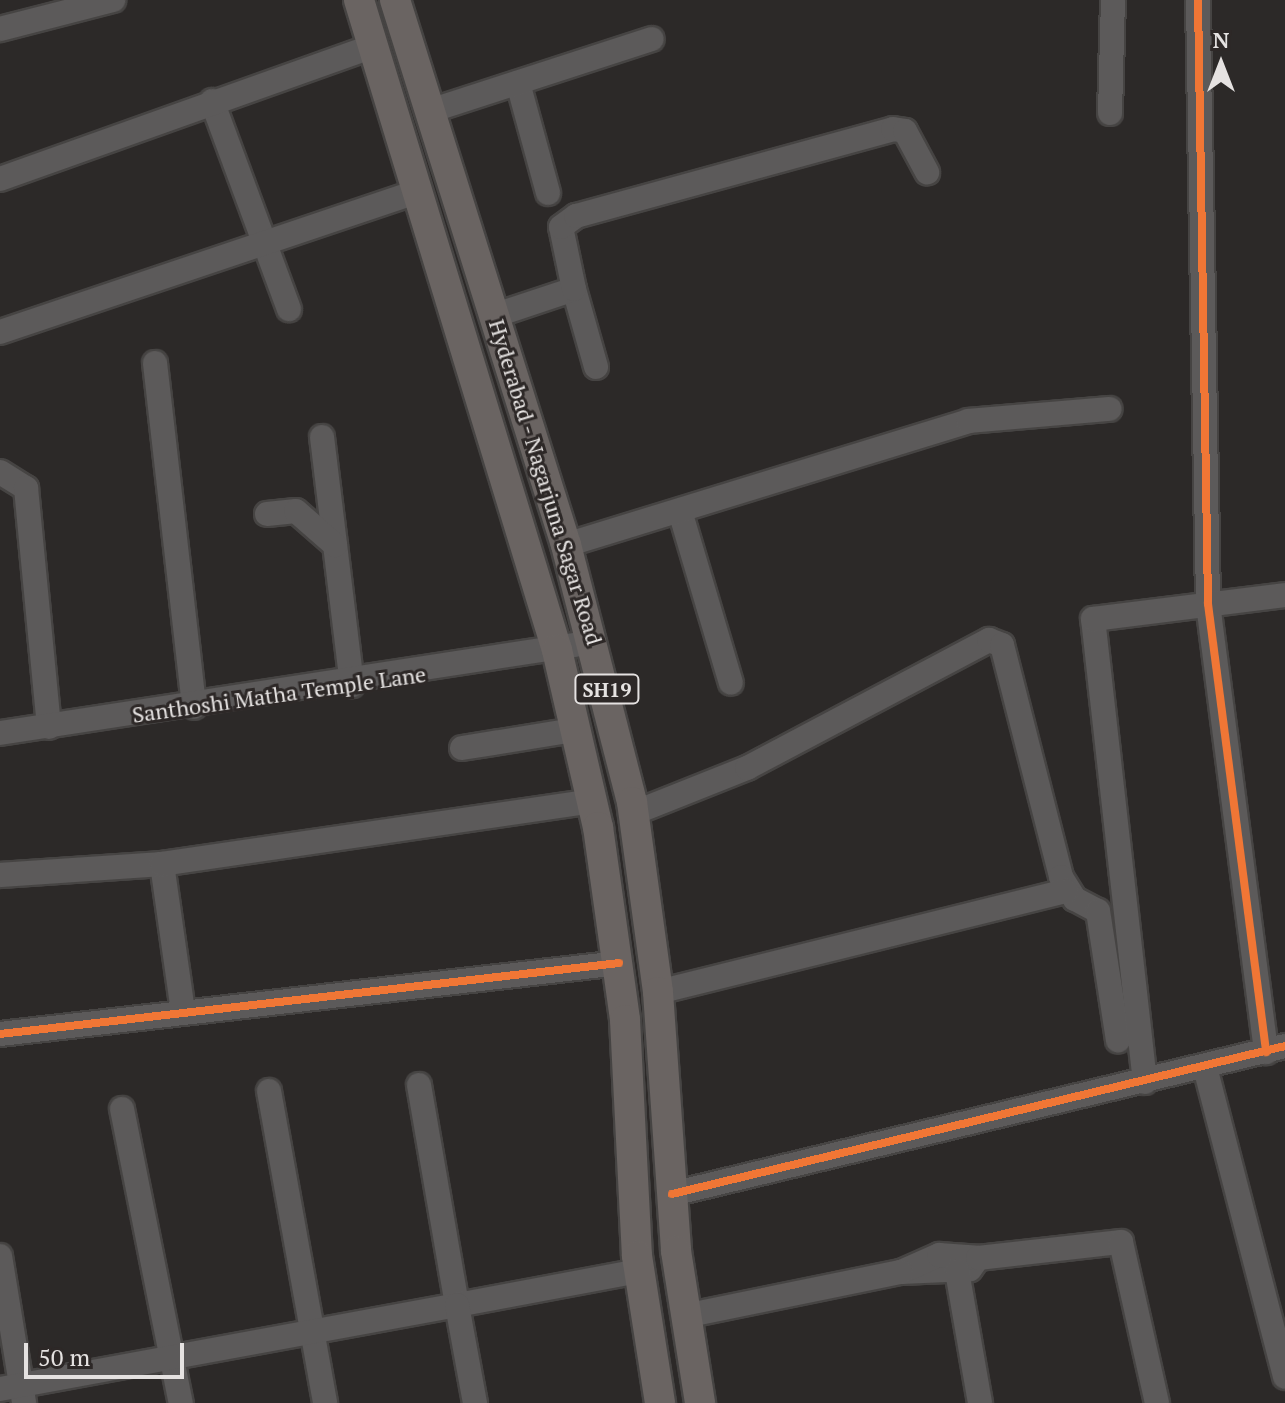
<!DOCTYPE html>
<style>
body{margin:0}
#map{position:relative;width:1285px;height:1403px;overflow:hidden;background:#2c2928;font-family:"PT Serif",serif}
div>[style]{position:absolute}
.roads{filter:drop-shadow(2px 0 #464443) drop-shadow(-2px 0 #464443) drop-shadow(0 2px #464443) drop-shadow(0 -2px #464443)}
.minor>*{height:24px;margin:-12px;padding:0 12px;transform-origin:12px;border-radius:12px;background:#5c5a5a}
.major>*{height:30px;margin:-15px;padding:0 15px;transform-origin:15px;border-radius:15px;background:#6a6462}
.cycleway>*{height:8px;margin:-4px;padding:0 4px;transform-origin:4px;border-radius:4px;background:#f07635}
span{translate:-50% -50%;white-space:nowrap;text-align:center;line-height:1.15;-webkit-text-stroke:6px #2d2827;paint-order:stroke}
.shield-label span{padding:2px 6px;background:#2d2827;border:2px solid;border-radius:6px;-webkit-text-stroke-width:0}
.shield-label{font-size:20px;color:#e5e2e1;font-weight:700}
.street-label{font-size:22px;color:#e5e2e1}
.north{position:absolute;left:1181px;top:24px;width:80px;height:80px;-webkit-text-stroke:6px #2d2827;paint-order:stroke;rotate:0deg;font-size:22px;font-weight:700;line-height:32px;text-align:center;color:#e5e2e1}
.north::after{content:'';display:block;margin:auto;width:28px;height:36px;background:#e5e2e1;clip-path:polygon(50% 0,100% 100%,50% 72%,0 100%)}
.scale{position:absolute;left:24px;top:1343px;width:160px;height:36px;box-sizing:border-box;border:4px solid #e5e2e1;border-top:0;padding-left:10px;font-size:24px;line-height:28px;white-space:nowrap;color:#e5e2e1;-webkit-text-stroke:6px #2d2827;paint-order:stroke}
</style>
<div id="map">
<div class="roads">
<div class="minor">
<div style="left:1198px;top:0;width:604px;rotate:89.05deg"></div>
<div style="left:1208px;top:604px;width:452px;rotate:82.6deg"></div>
<div style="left:0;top:29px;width:117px;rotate:-14.4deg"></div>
<div style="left:518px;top:83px;width:114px;rotate:74.7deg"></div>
<div style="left:212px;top:101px;width:222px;rotate:69.7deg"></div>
<div style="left:430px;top:111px;width:233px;rotate:-18deg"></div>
<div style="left:1110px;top:113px;width:113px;rotate:-88.5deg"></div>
<div style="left:0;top:179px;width:396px;rotate:-19.6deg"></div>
<div style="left:574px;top:289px;width:81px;rotate:74.2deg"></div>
<div style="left:496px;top:315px;width:82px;rotate:-18.4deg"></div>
<div style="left:574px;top:289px;width:63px;rotate:-101.8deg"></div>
<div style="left:561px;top:227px;width:19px;rotate:-36deg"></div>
<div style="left:576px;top:216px;width:329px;rotate:-15.3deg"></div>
<div style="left:893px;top:129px;width:12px;rotate:9deg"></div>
<div style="left:905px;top:131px;width:47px;rotate:61.8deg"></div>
<div style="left:0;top:332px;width:437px;rotate:-18.6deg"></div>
<div style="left:155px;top:363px;width:346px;rotate:83.5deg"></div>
<div style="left:322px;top:437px;width:250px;rotate:83.1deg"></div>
<div style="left:0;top:472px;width:31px;rotate:32deg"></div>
<div style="left:26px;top:488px;width:240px;rotate:84.5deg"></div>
<div style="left:680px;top:511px;width:179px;rotate:73.5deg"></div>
<div style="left:267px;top:514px;width:29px;rotate:-6deg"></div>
<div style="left:296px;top:511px;width:52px;rotate:41.1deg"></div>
<div style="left:566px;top:545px;width:421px;rotate:-17.1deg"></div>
<div style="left:968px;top:421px;width:142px;rotate:-4.9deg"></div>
<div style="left:0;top:733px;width:600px;rotate:-8.72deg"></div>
<div style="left:462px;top:748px;width:114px;rotate:-9.1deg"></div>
<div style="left:634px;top:813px;width:122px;rotate:-21.7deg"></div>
<div style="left:747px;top:768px;width:274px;rotate:-27.9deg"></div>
<div style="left:989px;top:640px;width:14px;rotate:21deg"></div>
<div style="left:1002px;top:645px;width:239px;rotate:75.7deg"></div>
<div style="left:1061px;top:877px;width:26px;rotate:58deg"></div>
<div style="left:1075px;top:899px;width:26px;rotate:28deg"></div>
<div style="left:1098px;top:911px;width:131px;rotate:81.2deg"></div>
<div style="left:162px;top:864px;width:149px;rotate:81.9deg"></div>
<div style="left:0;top:875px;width:162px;rotate:-3.9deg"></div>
<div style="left:162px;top:864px;width:435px;rotate:-8.3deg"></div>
<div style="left:658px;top:992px;width:420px;rotate:-13.9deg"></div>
<div style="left:0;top:1034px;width:623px;rotate:-6.54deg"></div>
<div style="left:1205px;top:1067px;width:320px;rotate:75.5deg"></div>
<div style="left:1145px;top:1082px;width:466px;rotate:-96.4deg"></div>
<div style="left:1093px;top:619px;width:193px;rotate:-7.1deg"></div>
<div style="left:419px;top:1085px;width:223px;rotate:80.2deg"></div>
<div style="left:457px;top:1305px;width:185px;rotate:-10.6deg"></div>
<div style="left:269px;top:1091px;width:317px;rotate:79.8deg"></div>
<div style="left:122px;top:1109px;width:300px;rotate:78.7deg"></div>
<div style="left:672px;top:1194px;width:631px;rotate:-13.57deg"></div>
<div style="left:0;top:1256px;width:149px;rotate:80.7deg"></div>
<div style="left:978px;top:1258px;width:14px;rotate:126deg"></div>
<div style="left:970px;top:1269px;width:69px;rotate:177.5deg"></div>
<div style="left:901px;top:1272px;width:42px;rotate:-24.1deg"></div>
<div style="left:939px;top:1255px;width:39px;rotate:4deg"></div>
<div style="left:978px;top:1258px;width:144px;rotate:-6.4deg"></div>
<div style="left:1121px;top:1242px;width:165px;rotate:77.4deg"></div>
<div style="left:957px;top:1271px;width:134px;rotate:80.1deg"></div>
<div style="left:684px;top:1316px;width:221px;rotate:-11.5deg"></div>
<div style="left:0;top:1389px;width:465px;rotate:-10.4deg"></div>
<div style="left:457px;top:1305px;width:100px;rotate:79.6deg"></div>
</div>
<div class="major">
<div style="left:359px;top:0;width:679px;rotate:73.06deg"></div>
<div style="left:557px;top:650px;width:182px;rotate:77deg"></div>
<div style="left:598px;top:827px;width:195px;rotate:82deg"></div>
<div style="left:625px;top:1020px;width:236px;rotate:87.1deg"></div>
<div style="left:637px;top:1256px;width:149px;rotate:81.1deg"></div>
<div style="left:395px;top:0;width:571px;rotate:72.58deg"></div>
<div style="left:566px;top:545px;width:265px;rotate:75.6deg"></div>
<div style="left:632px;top:802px;width:192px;rotate:82.2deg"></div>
<div style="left:658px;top:992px;width:260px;rotate:86deg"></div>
<div style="left:676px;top:1251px;width:154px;rotate:81deg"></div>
</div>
</div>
<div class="cycleway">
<div style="left:1198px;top:0;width:604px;rotate:89.05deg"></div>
<div style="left:1208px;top:604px;width:452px;rotate:82.6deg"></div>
<div style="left:0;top:1034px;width:623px;rotate:-6.54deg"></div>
<div style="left:672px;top:1194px;width:631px;rotate:-13.57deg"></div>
</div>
<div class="shield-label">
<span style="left:607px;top:689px">SH19</span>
</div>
<div class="street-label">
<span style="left:546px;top:482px;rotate:73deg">Hyderabad - Nagarjuna Sagar Road</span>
<span style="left:279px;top:694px;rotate:-8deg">Santhoshi Matha Temple Lane</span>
</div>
<div class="north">N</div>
<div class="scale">50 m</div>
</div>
